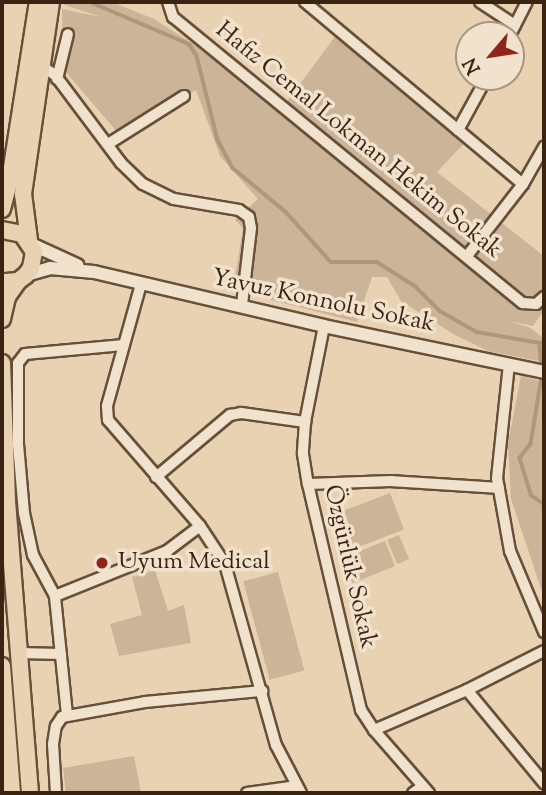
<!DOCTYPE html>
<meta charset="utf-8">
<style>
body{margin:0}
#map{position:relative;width:546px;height:795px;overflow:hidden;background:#e9d2b2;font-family:"Sorts Mill Goudy",serif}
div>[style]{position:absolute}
.green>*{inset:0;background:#cbb497;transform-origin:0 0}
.stream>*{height:3.5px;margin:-1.75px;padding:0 1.75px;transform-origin:1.75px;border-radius:1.75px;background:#ae977b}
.roads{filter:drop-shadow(2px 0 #665039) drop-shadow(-2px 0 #665039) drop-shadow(0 2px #665039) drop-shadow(0 -2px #665039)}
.minor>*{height:10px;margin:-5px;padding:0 5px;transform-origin:5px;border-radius:5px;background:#f1e2cd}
.tertiary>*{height:12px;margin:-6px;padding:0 6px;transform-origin:6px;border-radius:6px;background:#f1e2cd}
.primary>*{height:16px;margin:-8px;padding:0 8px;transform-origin:8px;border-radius:8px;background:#e9d2b2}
.dots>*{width:19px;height:19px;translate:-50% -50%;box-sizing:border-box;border:4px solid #f1e2cd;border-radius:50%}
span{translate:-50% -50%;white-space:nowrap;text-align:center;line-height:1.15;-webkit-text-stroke:7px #f1e2cd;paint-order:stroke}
.street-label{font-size:24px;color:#3a2411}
.poi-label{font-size:24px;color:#3a2411}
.left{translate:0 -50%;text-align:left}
.frame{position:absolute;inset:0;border:4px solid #3a2411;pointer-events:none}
.north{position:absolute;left:455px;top:21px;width:70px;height:70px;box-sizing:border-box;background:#f1e2cd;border:2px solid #a89682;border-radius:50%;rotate:241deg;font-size:19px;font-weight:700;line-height:28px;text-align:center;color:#3a2411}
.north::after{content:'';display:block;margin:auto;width:24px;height:32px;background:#8f2418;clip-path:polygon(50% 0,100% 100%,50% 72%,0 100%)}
</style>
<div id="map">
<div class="green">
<div style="clip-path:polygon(64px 2px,112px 2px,154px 19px,195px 45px,280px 111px,342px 27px,472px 135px,437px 172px,544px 256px,544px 310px,533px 326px,509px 321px,531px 328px,544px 339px,544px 362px,488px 351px,455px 335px,401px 301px,387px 277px,372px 277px,357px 322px,233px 290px,243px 228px,235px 220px,258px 199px,220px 156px,196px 90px,118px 133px,64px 70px,62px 9px,102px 17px,64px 5px)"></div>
<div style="clip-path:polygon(521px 376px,544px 382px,542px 437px,544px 438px,544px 597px,511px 499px,508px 443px)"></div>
<div style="left:390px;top:493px;width:39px;height:63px;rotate:69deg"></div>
<div style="left:399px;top:535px;width:26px;height:13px;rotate:67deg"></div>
<div style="left:385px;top:541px;width:27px;height:46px;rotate:68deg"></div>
<div style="clip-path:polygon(155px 570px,168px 611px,184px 605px,191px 643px,119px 656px,110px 624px,142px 615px,132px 577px)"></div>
<div style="left:278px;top:572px;width:102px;height:36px;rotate:75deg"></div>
<div style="clip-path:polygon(134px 756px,141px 793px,66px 793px,63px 768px)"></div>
</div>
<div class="stream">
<div style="left:90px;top:2px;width:108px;rotate:23deg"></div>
<div style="left:189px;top:44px;width:14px;rotate:56deg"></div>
<div style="left:197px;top:56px;width:87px;rotate:76deg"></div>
<div style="left:218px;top:140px;width:32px;rotate:62deg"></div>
<div style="left:233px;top:168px;width:69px;rotate:39.7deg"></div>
<div style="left:286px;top:212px;width:67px;rotate:48deg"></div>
<div style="left:331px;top:262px;width:46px"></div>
<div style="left:377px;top:262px;width:45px;rotate:32.3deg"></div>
<div style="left:415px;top:286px;width:35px;rotate:45deg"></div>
<div style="left:440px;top:311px;width:43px;rotate:29.6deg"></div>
<div style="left:477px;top:332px;width:64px;rotate:9.9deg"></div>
<div style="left:540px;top:343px;width:26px;rotate:86deg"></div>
<div style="left:542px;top:377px;width:68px;rotate:99.3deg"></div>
<div style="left:531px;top:444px;width:18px;rotate:128deg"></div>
<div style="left:520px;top:458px;width:39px;rotate:73deg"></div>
<div style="left:531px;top:495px;width:16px;rotate:35deg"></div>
</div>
<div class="roads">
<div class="minor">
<div style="left:168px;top:2px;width:16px;rotate:72deg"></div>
<div style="left:173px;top:17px;width:452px;rotate:39.3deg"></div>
<div style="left:523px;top:303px;width:13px;rotate:4deg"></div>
<div style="left:536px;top:304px;width:11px;rotate:-41deg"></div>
<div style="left:305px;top:2px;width:284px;rotate:39.9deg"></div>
<div style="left:480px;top:2px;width:42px;rotate:33.3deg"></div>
<div style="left:510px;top:35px;width:37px;rotate:-63deg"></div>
<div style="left:42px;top:66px;width:16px;rotate:35deg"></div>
<div style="left:55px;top:75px;width:110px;rotate:53.1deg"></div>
<div style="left:121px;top:163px;width:30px;rotate:44deg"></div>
<div style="left:143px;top:184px;width:34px;rotate:26deg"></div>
<div style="left:174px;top:199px;width:66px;rotate:9.6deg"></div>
<div style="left:239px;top:210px;width:12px;rotate:35deg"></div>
<div style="left:249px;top:217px;width:11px;rotate:80deg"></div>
<div style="left:251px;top:228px;width:78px;rotate:96.7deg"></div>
<div style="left:57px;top:79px;width:46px;rotate:-76.3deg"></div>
<div style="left:458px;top:130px;width:60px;rotate:-61.3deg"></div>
<div style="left:108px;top:144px;width:90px;rotate:-32.3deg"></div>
<div style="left:467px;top:256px;width:91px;rotate:-52.1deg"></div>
<div style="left:523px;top:184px;width:43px;rotate:-60.4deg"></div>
<div style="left:141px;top:284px;width:127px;rotate:105.6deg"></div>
<div style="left:107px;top:406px;width:14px;rotate:86deg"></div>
<div style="left:108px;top:420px;width:140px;rotate:49deg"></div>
<div style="left:200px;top:526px;width:45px;rotate:56.7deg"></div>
<div style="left:225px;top:564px;width:188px;rotate:74.3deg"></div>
<div style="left:276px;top:745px;width:54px;rotate:62.5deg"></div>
<div style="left:324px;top:326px;width:98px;rotate:101.2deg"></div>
<div style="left:305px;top:422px;width:32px;rotate:94deg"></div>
<div style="left:303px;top:454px;width:30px;rotate:81deg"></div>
<div style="left:308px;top:484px;width:232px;rotate:76.8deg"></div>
<div style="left:361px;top:710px;width:24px;rotate:57deg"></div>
<div style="left:374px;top:730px;width:84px;rotate:48.9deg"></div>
<div style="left:509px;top:364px;width:115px;rotate:96deg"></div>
<div style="left:497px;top:478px;width:74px;rotate:79.9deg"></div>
<div style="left:510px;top:551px;width:88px;rotate:67.2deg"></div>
<div style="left:156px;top:477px;width:97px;rotate:-40deg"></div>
<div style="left:230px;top:415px;width:11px;rotate:-10deg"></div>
<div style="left:241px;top:413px;width:65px;rotate:8deg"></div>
<div style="left:308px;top:484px;width:83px;rotate:-2.1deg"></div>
<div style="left:391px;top:481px;width:108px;rotate:3.7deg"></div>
<div style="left:55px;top:596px;width:121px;rotate:-21.9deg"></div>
<div style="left:167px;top:551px;width:41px;rotate:-37.1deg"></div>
<div style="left:19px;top:653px;width:42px;rotate:1.4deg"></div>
<div style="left:467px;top:690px;width:121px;rotate:50.4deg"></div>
<div style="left:67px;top:715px;width:120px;rotate:-95.8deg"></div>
<div style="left:55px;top:596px;width:47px;rotate:-118.2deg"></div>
<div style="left:33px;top:555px;width:43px;rotate:-102.1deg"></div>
<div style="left:24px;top:513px;width:69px;rotate:-95deg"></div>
<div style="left:18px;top:444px;width:81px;rotate:-90deg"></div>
<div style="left:18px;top:363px;width:11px;rotate:-52deg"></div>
<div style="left:25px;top:354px;width:99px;rotate:-5.2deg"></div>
<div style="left:374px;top:730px;width:101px;rotate:-23.3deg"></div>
<div style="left:467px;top:690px;width:86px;rotate:-26.9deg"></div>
<div style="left:56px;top:793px;width:49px;rotate:-93.5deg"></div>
<div style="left:53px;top:744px;width:18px;rotate:-81deg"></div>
<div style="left:56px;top:726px;width:11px;rotate:-56deg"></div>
<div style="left:62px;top:717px;width:84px;rotate:-10.2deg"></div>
<div style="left:145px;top:702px;width:118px;rotate:-5.4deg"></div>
<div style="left:247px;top:793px;width:49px;rotate:-8.1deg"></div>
<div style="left:413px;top:793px;width:12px;rotate:-35deg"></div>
</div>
<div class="tertiary">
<div style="left:31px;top:244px;width:51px;rotate:24.5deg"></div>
<div style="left:26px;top:275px;width:25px;rotate:-16deg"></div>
<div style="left:50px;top:268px;width:44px;rotate:5.2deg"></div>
<div style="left:94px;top:272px;width:236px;rotate:13.2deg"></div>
<div style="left:324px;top:326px;width:225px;rotate:11.8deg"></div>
</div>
<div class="primary">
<div style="left:2px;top:209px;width:30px;rotate:-75deg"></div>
<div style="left:10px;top:180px;width:180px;rotate:-81.1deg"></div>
<div style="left:2px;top:230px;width:20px;rotate:11deg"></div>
<div style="left:22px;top:234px;width:22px;rotate:56deg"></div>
<div style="left:34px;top:252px;width:16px;rotate:101deg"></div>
<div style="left:31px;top:268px;width:9px;rotate:126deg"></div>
<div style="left:26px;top:275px;width:10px;rotate:143deg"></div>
<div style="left:18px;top:281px;width:16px;rotate:176deg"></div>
<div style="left:29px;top:240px;width:46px;rotate:-97.4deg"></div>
<div style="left:23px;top:194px;width:194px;rotate:-81.7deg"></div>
<div style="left:2px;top:319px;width:23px;rotate:-77deg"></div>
<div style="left:7px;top:297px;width:19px;rotate:-55deg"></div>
<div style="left:2px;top:363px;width:138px;rotate:87.9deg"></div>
<div style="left:7px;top:501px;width:293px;rotate:85.5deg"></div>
<div style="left:2px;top:666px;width:127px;rotate:85.5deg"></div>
</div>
</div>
<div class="dots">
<div style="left:102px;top:563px;background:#8f2418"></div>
</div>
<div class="street-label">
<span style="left:358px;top:141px;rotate:39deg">Hafiz Cemal Lokman Hekim Sokak</span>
<span style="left:323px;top:302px;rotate:12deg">Yavuz Konnolu Sokak</span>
<span style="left:349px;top:567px;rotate:77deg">Özgürlük Sokak</span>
</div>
<div class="poi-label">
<span class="left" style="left:118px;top:563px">Uyum Medical</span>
</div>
<div class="frame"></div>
<div class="north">N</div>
</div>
